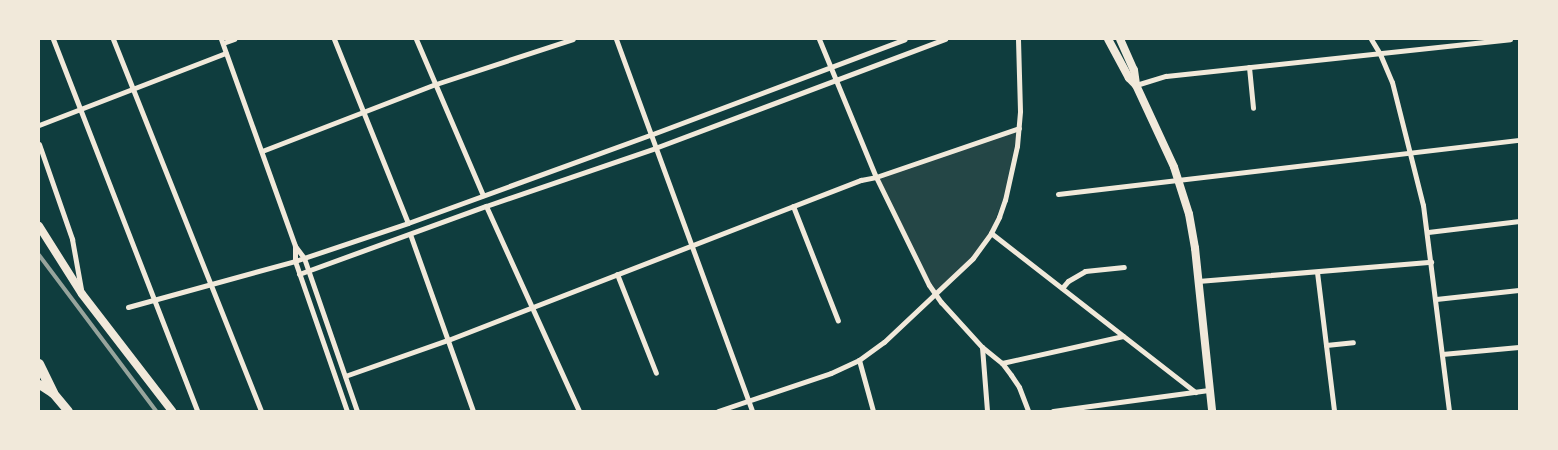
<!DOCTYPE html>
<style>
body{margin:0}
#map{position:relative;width:1558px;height:450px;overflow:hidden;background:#0f3d3e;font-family:Rubik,sans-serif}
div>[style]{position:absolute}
.green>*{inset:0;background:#244646}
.minor>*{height:5px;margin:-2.5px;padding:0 2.5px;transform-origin:2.5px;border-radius:2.5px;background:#f1e9da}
.tertiary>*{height:8px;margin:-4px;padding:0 4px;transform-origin:4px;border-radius:4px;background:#f1e9da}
.secondary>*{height:9px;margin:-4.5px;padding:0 4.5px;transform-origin:4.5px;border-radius:4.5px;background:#f1e9da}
.primary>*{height:10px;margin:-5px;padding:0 5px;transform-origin:5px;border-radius:5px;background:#f1e9da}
.rail>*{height:4px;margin:-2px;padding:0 2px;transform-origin:2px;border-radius:2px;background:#97a49c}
span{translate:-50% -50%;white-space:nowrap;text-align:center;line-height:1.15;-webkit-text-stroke:5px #f1e9da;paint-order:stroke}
.frame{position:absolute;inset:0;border:40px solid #f1e9da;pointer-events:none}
</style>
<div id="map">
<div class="green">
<div style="clip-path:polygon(1018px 130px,1003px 200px,991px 230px,972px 257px,935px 293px,877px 177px)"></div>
</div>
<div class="minor">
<div style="left:53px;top:39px;width:399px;rotate:68.8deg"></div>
<div style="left:113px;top:39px;width:400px;rotate:68.3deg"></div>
<div style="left:221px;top:39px;width:220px;rotate:70.3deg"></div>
<div style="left:295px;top:246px;width:15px;rotate:90deg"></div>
<div style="left:295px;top:261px;width:159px;rotate:70.9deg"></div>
<div style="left:334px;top:39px;width:198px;rotate:68.1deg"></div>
<div style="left:416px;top:39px;width:170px;rotate:66.8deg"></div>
<div style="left:616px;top:39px;width:396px;rotate:69.9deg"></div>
<div style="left:819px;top:39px;width:149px;rotate:67.6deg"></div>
<div style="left:876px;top:177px;width:120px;rotate:63.9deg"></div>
<div style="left:929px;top:285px;width:21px;rotate:55deg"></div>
<div style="left:941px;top:302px;width:61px;rotate:47.7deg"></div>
<div style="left:982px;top:347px;width:26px;rotate:39deg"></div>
<div style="left:1002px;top:363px;width:15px;rotate:53deg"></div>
<div style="left:1011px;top:375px;width:14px;rotate:56deg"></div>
<div style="left:1019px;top:387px;width:26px;rotate:69deg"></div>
<div style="left:1371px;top:39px;width:17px;rotate:59deg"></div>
<div style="left:1380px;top:54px;width:30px;rotate:67deg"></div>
<div style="left:1392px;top:82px;width:127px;rotate:75.9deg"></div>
<div style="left:1423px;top:205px;width:208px;rotate:82.8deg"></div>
<div style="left:223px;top:43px;width:12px;rotate:-20deg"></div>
<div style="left:1249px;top:67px;width:41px;rotate:84.4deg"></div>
<div style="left:1136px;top:85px;width:31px;rotate:-17deg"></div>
<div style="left:1166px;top:76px;width:346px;rotate:-6.1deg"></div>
<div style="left:39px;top:125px;width:200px;rotate:-21.1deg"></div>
<div style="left:39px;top:144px;width:101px;rotate:70.8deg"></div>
<div style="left:72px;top:239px;width:51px;rotate:79.8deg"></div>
<div style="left:262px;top:151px;width:186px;rotate:-21.1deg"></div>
<div style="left:436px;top:84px;width:144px;rotate:-18.2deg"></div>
<div style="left:1058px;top:194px;width:464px;rotate:-6.7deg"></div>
<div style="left:486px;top:206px;width:225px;rotate:65.6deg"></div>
<div style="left:793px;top:206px;width:123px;rotate:68.6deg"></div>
<div style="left:1428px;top:232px;width:92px;rotate:-6.9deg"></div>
<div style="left:991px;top:233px;width:259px;rotate:37.9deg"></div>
<div style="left:410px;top:234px;width:188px;rotate:70.4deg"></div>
<div style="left:295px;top:246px;width:15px;rotate:53deg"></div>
<div style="left:304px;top:258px;width:162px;rotate:70.9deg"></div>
<div style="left:1317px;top:272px;width:140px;rotate:83deg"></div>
<div style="left:299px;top:274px;width:199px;rotate:-20deg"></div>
<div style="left:486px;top:206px;width:179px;rotate:-18.9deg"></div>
<div style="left:655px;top:148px;width:310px;rotate:-20.6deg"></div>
<div style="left:617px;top:274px;width:106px;rotate:68.5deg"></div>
<div style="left:1198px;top:281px;width:234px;rotate:-4.7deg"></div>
<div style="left:1062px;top:288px;width:9px;rotate:-49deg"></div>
<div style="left:1068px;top:281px;width:20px;rotate:-30deg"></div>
<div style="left:1085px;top:271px;width:39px;rotate:-6deg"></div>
<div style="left:1436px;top:299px;width:83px;rotate:-6.2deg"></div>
<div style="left:128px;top:307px;width:173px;rotate:-15.4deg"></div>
<div style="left:295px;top:261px;width:119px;rotate:-18.6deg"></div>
<div style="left:408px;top:223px;width:258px;rotate:-20deg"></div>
<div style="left:650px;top:135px;width:272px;rotate:-20.6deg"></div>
<div style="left:1326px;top:345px;width:27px;rotate:-6deg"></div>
<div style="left:982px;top:347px;width:64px;rotate:85.5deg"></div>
<div style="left:1442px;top:354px;width:77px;rotate:-5.2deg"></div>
<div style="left:859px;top:360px;width:53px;rotate:74.6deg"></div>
<div style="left:1002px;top:363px;width:124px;rotate:-12.6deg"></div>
<div style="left:345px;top:376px;width:109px;rotate:-19.3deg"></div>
<div style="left:448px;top:340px;width:443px;rotate:-21.2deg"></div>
<div style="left:861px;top:180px;width:15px;rotate:-11deg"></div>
<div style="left:876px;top:177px;width:151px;rotate:-18.9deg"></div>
<div style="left:718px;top:411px;width:119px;rotate:-18.6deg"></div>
<div style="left:831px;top:373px;width:31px;rotate:-25deg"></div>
<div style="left:859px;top:360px;width:31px;rotate:-36deg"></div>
<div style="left:884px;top:342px;width:122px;rotate:-43.3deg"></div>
<div style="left:973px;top:258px;width:31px;rotate:-54deg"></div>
<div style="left:991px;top:233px;width:18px;rotate:-63deg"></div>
<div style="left:999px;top:217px;width:18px;rotate:-71deg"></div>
<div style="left:1005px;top:200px;width:55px;rotate:-77.5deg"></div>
<div style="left:1017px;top:146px;width:35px;rotate:-85deg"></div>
<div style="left:1020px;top:111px;width:72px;rotate:-91.6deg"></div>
<div style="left:1053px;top:411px;width:157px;rotate:-7.7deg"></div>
</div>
<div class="tertiary">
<div style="left:1108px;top:39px;width:44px;rotate:61.7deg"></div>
<div style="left:1129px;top:78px;width:10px;rotate:45deg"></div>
<div style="left:1120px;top:39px;width:34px;rotate:66deg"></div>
<div style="left:1134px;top:70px;width:15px;rotate:82deg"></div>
<div style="left:1136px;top:85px;width:90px;rotate:65.1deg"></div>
<div style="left:1174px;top:167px;width:49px;rotate:72.3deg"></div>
<div style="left:1189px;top:214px;width:35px;rotate:80deg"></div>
<div style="left:1195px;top:248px;width:164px;rotate:84deg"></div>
<div style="left:39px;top:226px;width:80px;rotate:57.7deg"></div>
<div style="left:82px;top:294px;width:148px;rotate:52.4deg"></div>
</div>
<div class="secondary">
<div style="left:39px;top:384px;width:17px;rotate:33deg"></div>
<div style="left:53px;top:393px;width:23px;rotate:50deg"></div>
</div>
<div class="primary">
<div style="left:39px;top:364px;width:32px;rotate:64deg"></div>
</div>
<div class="rail">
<div style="left:39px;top:255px;width:195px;rotate:53.1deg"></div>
</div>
<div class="frame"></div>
</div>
